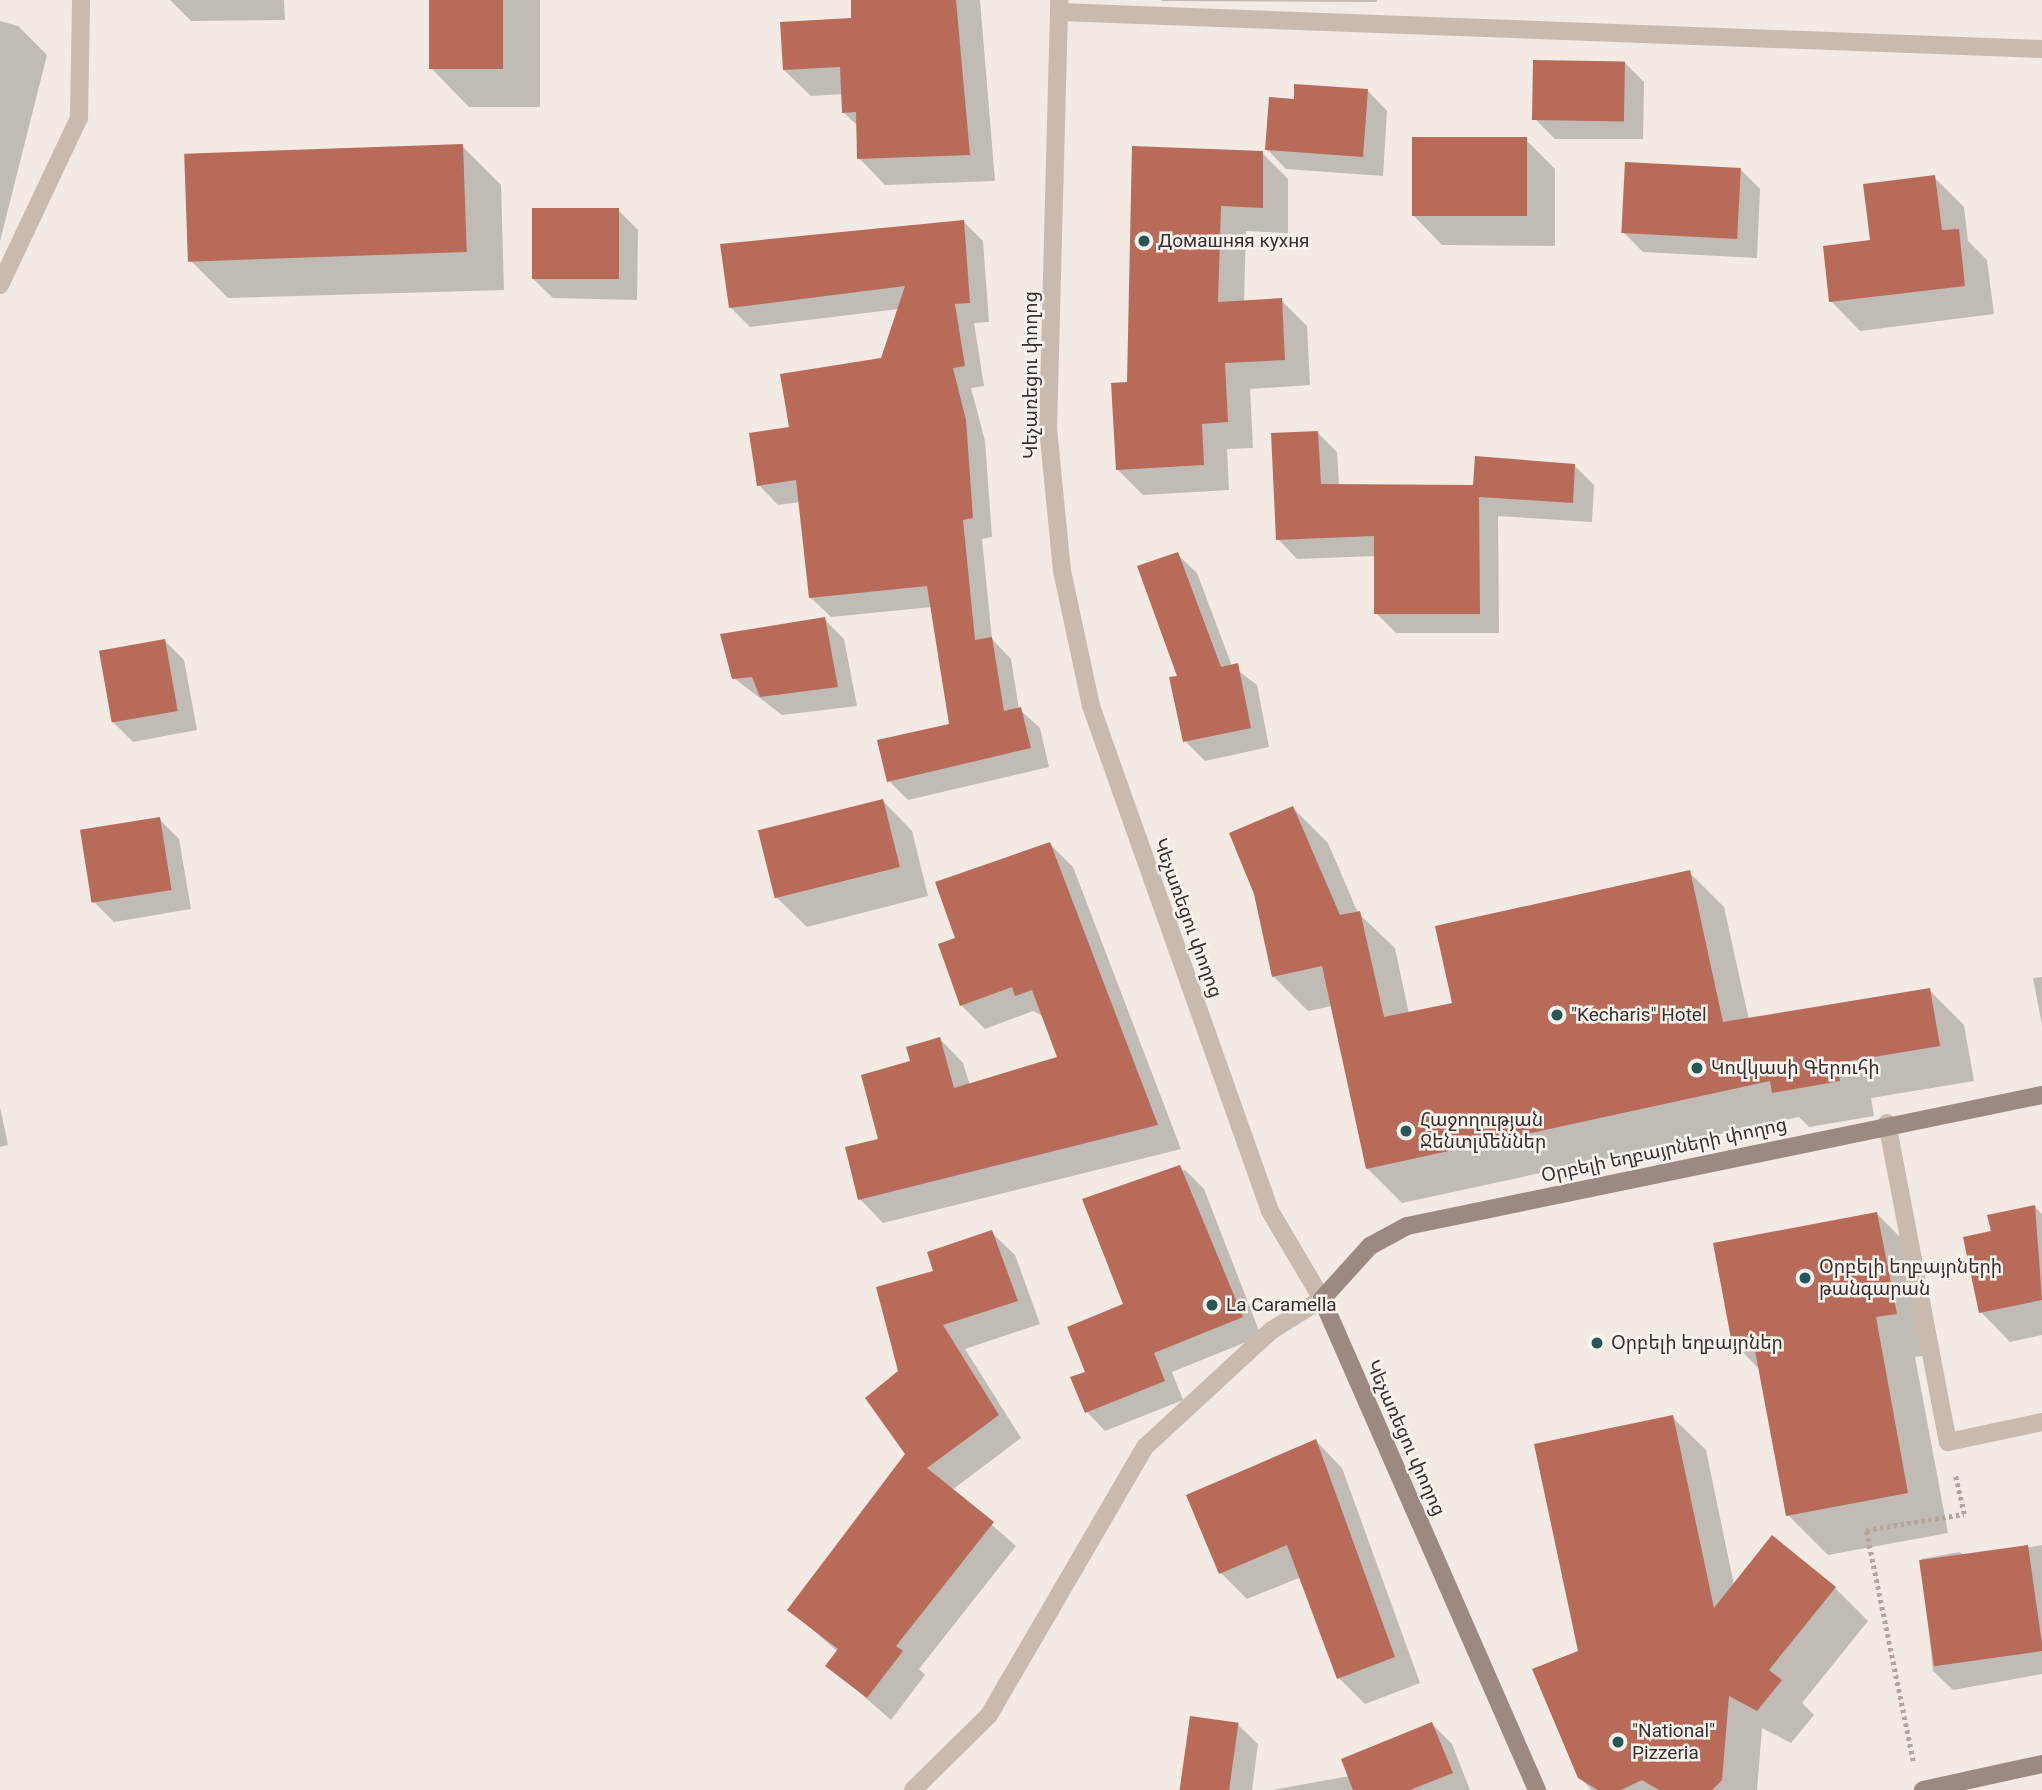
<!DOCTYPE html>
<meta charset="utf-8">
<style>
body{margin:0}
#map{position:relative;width:2042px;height:1790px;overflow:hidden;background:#f2eae3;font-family:Roboto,"Noto Sans Armenian",sans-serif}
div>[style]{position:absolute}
.shadow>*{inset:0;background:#0003}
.building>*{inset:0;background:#b96b5a;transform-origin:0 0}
.path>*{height:4.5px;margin-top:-2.25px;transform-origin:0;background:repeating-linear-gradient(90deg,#b5a49a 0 3.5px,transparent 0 7px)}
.minor>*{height:18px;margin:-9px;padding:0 9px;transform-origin:9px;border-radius:9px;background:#c9bab0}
.tertiary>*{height:18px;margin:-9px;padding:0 9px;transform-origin:9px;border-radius:9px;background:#c9bab0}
.secondary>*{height:18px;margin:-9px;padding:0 9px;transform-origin:9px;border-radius:9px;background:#9c8981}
.dots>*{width:19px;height:19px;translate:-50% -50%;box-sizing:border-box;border:4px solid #f9f4ef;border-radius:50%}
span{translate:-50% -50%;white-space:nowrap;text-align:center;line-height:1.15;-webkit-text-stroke:5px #f9f4ef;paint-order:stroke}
.poi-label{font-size:19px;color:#39302d}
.left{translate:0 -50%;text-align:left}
.street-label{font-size:19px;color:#39302d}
</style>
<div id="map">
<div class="shadow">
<div style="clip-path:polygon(170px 0,284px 0,285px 20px,191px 21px)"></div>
<div style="clip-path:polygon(431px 0,540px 0,540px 107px,469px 107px,431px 68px)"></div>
<div style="clip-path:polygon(853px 0,980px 0,995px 181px,885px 185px,859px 158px,858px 126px,843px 112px,843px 94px,811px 96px,784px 70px,853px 20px)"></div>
<div style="clip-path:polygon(1161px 0,1377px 0,1377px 2px,1162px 1px)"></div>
<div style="clip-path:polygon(0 21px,18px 26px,47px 55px,0 241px)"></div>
<div style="clip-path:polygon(1624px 62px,1644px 82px,1643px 139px,1555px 139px,1535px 119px)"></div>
<div style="clip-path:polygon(1368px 91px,1387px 111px,1383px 176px,1286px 169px,1267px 149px,1295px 101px)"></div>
<div style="clip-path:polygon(1526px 140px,1555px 169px,1555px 246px,1442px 245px,1413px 215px)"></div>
<div style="clip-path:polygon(462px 146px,501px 185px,504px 290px,228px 298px,189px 259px)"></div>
<div style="clip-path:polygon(1133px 148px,1262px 153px,1288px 179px,1288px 233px,1246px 231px,1244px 302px,1281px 300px,1307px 326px,1310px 385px,1250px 389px,1253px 448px,1227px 449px,1229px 490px,1143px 495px,1117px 469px,1129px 383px)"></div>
<div style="clip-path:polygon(1741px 170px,1760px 189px,1757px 258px,1643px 252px,1623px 232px)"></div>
<div style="clip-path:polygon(1934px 177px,1964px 207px,1968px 241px,1987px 260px,1994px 314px,1860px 331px,1831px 301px)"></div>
<div style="clip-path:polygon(618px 210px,638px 230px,637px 300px,553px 298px,533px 279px)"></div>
<div style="clip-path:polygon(963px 221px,983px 241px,989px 322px,974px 323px,984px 386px,971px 388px,985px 441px,992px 537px,982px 539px,992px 639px,1011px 659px,1019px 709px,1040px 728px,1049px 767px,908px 800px,889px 781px,951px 725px,932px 607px,831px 617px,811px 598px,800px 502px,778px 505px,759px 485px,791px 429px,882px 360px,899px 309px,750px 327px,730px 307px)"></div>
<div style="clip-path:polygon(1318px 433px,1337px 452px,1339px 486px,1475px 487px,1575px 466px,1594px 485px,1592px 522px,1498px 516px,1499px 633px,1396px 633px,1376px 613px,1376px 556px,1297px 559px,1278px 539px)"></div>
<div style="clip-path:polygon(1177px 554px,1197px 573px,1232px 666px,1257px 685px,1269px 747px,1205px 761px,1185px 741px)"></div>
<div style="clip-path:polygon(824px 619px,844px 639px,857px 706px,782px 715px,734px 678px)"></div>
<div style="clip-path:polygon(165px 641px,184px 660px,197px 730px,133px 742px,113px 722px)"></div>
<div style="clip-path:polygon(883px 801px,912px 831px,928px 896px,807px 927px,777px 898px)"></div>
<div style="clip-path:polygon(1293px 808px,1328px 843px,1358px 913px,1395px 948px,1409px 1014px,1454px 1004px,1689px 872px,1724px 907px,1749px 1020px,1929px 990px,1964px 1025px,1974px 1081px,1871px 1098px,1874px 1116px,1809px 1127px,1799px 1117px,1402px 1203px,1367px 1168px,1332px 1006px,1308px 1011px,1273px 976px)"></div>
<div style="clip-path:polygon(159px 819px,179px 839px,191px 909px,114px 922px,94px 902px)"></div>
<div style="clip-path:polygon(1050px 844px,1073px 867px,1181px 1149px,883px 1223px,860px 1199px,912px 1062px,940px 1039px,963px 1063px,970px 1085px,1059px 1058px,1044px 1017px,1033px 1011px,985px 1029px,961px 1005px,957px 939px)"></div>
<div style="clip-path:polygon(2042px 977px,2042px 1025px,2033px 978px)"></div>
<div style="clip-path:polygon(0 1107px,8px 1145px,0 1147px)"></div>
<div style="clip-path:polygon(1185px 1170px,1204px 1189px,1261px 1336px,1172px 1372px,1183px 1400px,1105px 1431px,1087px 1412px,1073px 1378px,1087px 1373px,1125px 1305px,1085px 1200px)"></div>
<div style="clip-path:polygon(2035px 1207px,2042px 1214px,2042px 1335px,2010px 1342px,1981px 1312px,1993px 1233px)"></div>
<div style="clip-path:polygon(1877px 1214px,1917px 1254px,1936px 1354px,1915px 1357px,1948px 1533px,1828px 1555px,1788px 1515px,1760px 1370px,1734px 1343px)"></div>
<div style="clip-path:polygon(991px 1232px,1015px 1255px,1040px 1324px,965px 1349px,1021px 1438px,952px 1490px,1016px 1546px,919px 1669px,925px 1675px,891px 1720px,828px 1665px,838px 1652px,790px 1610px,907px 1454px,900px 1372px,935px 1272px)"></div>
<div style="clip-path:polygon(1672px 1417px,1706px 1450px,1734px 1585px,1835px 1588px,1868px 1621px,1802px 1703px,1814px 1715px,1791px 1743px,1762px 1728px,1757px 1790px,1592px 1790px,1579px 1777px,1580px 1652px)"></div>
<div style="clip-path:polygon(1316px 1441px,1342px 1468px,1420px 1683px,1365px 1704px,1339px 1678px,1301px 1577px,1247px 1599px,1221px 1573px)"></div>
<div style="clip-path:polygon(2042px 1545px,2042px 1674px,1953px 1690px,1933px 1671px,1921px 1559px,1960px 1552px,1967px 1558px)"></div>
<div style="clip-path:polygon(1432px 1724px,1452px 1744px,1470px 1790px,1272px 1790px,1350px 1776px)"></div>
<div style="clip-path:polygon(1238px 1725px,1258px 1744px,1252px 1790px,1182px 1790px)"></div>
</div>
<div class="building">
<div style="left:429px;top:0;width:74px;height:69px"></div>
<div style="clip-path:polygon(851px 0,956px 0,970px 155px,857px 159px,856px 112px,842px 113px,840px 67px,783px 70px,780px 22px,851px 18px)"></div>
<div style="left:1533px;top:60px;width:92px;height:60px;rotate:1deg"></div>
<div style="clip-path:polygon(1294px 84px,1368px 89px,1363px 157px,1265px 150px,1269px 97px,1294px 99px)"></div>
<div style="left:1412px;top:137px;width:115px;height:79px"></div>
<div style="left:463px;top:144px;width:108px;height:279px;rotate:88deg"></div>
<div style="clip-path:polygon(1132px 146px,1263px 151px,1263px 208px,1221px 206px,1218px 302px,1282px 298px,1285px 360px,1225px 363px,1228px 422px,1202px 424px,1204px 465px,1116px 470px,1111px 383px,1127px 382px)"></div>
<div style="left:1625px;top:162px;width:116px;height:71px;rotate:3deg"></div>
<div style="clip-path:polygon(1935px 175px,1942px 230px,1959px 229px,1965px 286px,1829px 302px,1823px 246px,1870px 240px,1863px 184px)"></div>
<div style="left:532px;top:208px;width:87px;height:71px"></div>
<div style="clip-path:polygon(964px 220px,970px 303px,955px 304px,965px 366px,953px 368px,966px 420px,973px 518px,963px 520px,975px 640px,992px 637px,1004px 711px,1021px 707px,1031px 748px,887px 782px,877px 740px,949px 724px,927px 586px,809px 598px,796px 480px,757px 486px,749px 433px,789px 427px,780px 374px,881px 358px,905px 286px,729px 308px,720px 244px)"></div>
<div style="clip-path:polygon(1318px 431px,1321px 484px,1473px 485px,1475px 456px,1575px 464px,1573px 503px,1479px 497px,1480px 614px,1374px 614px,1374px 536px,1276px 540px,1271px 433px)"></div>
<div style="clip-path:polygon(1178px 552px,1221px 667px,1238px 663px,1251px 728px,1183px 742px,1169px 677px,1177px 676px,1137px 566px)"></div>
<div style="clip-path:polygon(825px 617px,838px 687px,760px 697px,752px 677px,732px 679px,720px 634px)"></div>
<div style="left:165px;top:639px;width:73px;height:67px;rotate:80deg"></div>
<div style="left:883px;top:799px;width:70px;height:129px;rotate:76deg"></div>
<div style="clip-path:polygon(1293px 806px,1340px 915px,1360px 911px,1384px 1017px,1452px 1003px,1435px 926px,1690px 870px,1723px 1022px,1930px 988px,1940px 1046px,1837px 1063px,1840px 1081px,1772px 1093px,1770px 1081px,1366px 1169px,1322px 966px,1272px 977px,1254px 894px,1229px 833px)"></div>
<div style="left:160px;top:817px;width:74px;height:81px;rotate:81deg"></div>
<div style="clip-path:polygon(1050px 842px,1158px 1125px,858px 1200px,845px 1147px,878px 1139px,861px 1075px,910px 1061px,906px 1047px,940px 1037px,954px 1088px,1057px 1057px,1032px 990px,1015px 996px,1012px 987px,960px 1006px,938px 944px,955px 938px,935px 882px)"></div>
<div style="clip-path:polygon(1180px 1165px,1243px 1317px,1154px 1353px,1165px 1381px,1085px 1413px,1070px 1377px,1085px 1372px,1067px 1327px,1123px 1304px,1082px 1199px)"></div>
<div style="clip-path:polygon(2035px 1205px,2042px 1300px,1979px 1313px,1963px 1237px,1991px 1231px,1987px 1215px)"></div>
<div style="clip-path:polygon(1877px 1212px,1897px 1314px,1876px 1317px,1908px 1493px,1786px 1516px,1753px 1340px,1732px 1344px,1713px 1243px)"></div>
<div style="clip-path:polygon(992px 1230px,1018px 1301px,943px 1325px,999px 1415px,927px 1468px,994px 1522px,896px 1646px,903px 1651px,867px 1698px,825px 1666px,838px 1649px,787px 1610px,905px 1454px,865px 1398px,898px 1371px,876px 1287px,933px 1271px,927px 1252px)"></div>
<div style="clip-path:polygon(1673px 1415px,1714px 1608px,1772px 1535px,1836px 1587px,1769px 1670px,1782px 1680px,1757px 1711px,1729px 1696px,1722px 1780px,1712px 1790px,1659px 1790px,1642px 1780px,1621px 1790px,1598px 1790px,1578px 1778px,1532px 1669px,1578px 1651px,1534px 1444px)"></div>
<div style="clip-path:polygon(1316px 1439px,1395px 1657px,1337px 1679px,1287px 1545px,1219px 1574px,1186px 1495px)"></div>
<div style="left:2028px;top:1545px;width:107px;height:110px;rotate:82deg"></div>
<div style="left:1190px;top:1716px;width:49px;height:75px;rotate:8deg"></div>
<div style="clip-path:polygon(1432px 1722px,1453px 1773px,1410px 1790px,1353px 1790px,1341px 1759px)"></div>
</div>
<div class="path">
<div style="left:1913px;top:1761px;width:236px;rotate:-101.5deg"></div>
<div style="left:1866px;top:1530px;width:99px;rotate:-9.3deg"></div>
<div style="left:1964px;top:1514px;width:41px;rotate:-102.7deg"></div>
</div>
<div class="minor">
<div style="left:1059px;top:12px;width:984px;rotate:2.16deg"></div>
<div style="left:0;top:285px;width:185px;rotate:-64.7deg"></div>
<div style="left:79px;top:118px;width:118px;rotate:-89deg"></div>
<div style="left:1887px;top:1123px;width:325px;rotate:79.2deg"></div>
<div style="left:1948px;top:1442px;width:96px;rotate:-12deg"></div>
</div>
<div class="tertiary">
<div style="left:913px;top:1790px;width:107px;rotate:-44.6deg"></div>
<div style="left:989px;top:1715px;width:310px;rotate:-59.8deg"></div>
<div style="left:1145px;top:1447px;width:173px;rotate:-42.7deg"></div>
<div style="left:1272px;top:1330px;width:59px;rotate:-31.8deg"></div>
<div style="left:1322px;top:1299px;width:102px;rotate:-120.6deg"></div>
<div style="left:1270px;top:1211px;width:536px;rotate:-109.52deg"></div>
<div style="left:1091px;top:706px;width:138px;rotate:-102.1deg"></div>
<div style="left:1062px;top:571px;width:143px;rotate:-95.6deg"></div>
<div style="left:1048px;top:429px;width:429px;rotate:-88.5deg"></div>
</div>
<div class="secondary">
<div style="left:1537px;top:1790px;width:536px;rotate:-113.65deg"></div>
<div style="left:1322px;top:1299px;width:72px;rotate:-47.8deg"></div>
<div style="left:1370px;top:1246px;width:42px;rotate:-28.4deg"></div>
<div style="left:1407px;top:1226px;width:648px;rotate:-11.66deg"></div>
<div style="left:1923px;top:1790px;width:122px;rotate:-12.3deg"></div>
</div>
<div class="dots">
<div style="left:1144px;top:241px;background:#265656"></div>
<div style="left:1557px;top:1015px;background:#265656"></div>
<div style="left:1697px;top:1068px;background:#265656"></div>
<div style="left:1406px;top:1131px;background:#265656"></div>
<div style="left:1805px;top:1278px;background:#265656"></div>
<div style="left:1212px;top:1305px;background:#265656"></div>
<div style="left:1597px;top:1343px;background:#265656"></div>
<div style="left:1618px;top:1742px;background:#265656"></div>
</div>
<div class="poi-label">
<span class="left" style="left:1158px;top:241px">Домашняя кухня</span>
<span class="left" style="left:1571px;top:1015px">"Kecharis" Hotel</span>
<span class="left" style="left:1711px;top:1068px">Կովկասի Գերուհի</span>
<span class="left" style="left:1420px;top:1131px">Հաջողության<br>Ջենտլմեններ</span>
<span class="left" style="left:1819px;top:1278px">Օրբելի եղբայրների<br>թանգարան</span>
<span class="left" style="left:1226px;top:1305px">La Caramella</span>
<span class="left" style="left:1611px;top:1343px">Օրբելի եղբայրներ</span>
<span class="left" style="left:1632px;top:1742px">"National"<br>Pizzeria</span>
</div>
<div class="street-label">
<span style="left:1031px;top:375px;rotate:-90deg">Կեչառեցու փողոց</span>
<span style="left:1188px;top:918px;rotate:70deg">Կեչառեցու փողոց</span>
<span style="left:1664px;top:1150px;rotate:-12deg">Օրբելի եղբայրների փողոց</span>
<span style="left:1406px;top:1438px;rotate:66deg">Կեչառեցու փողոց</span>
</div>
</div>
